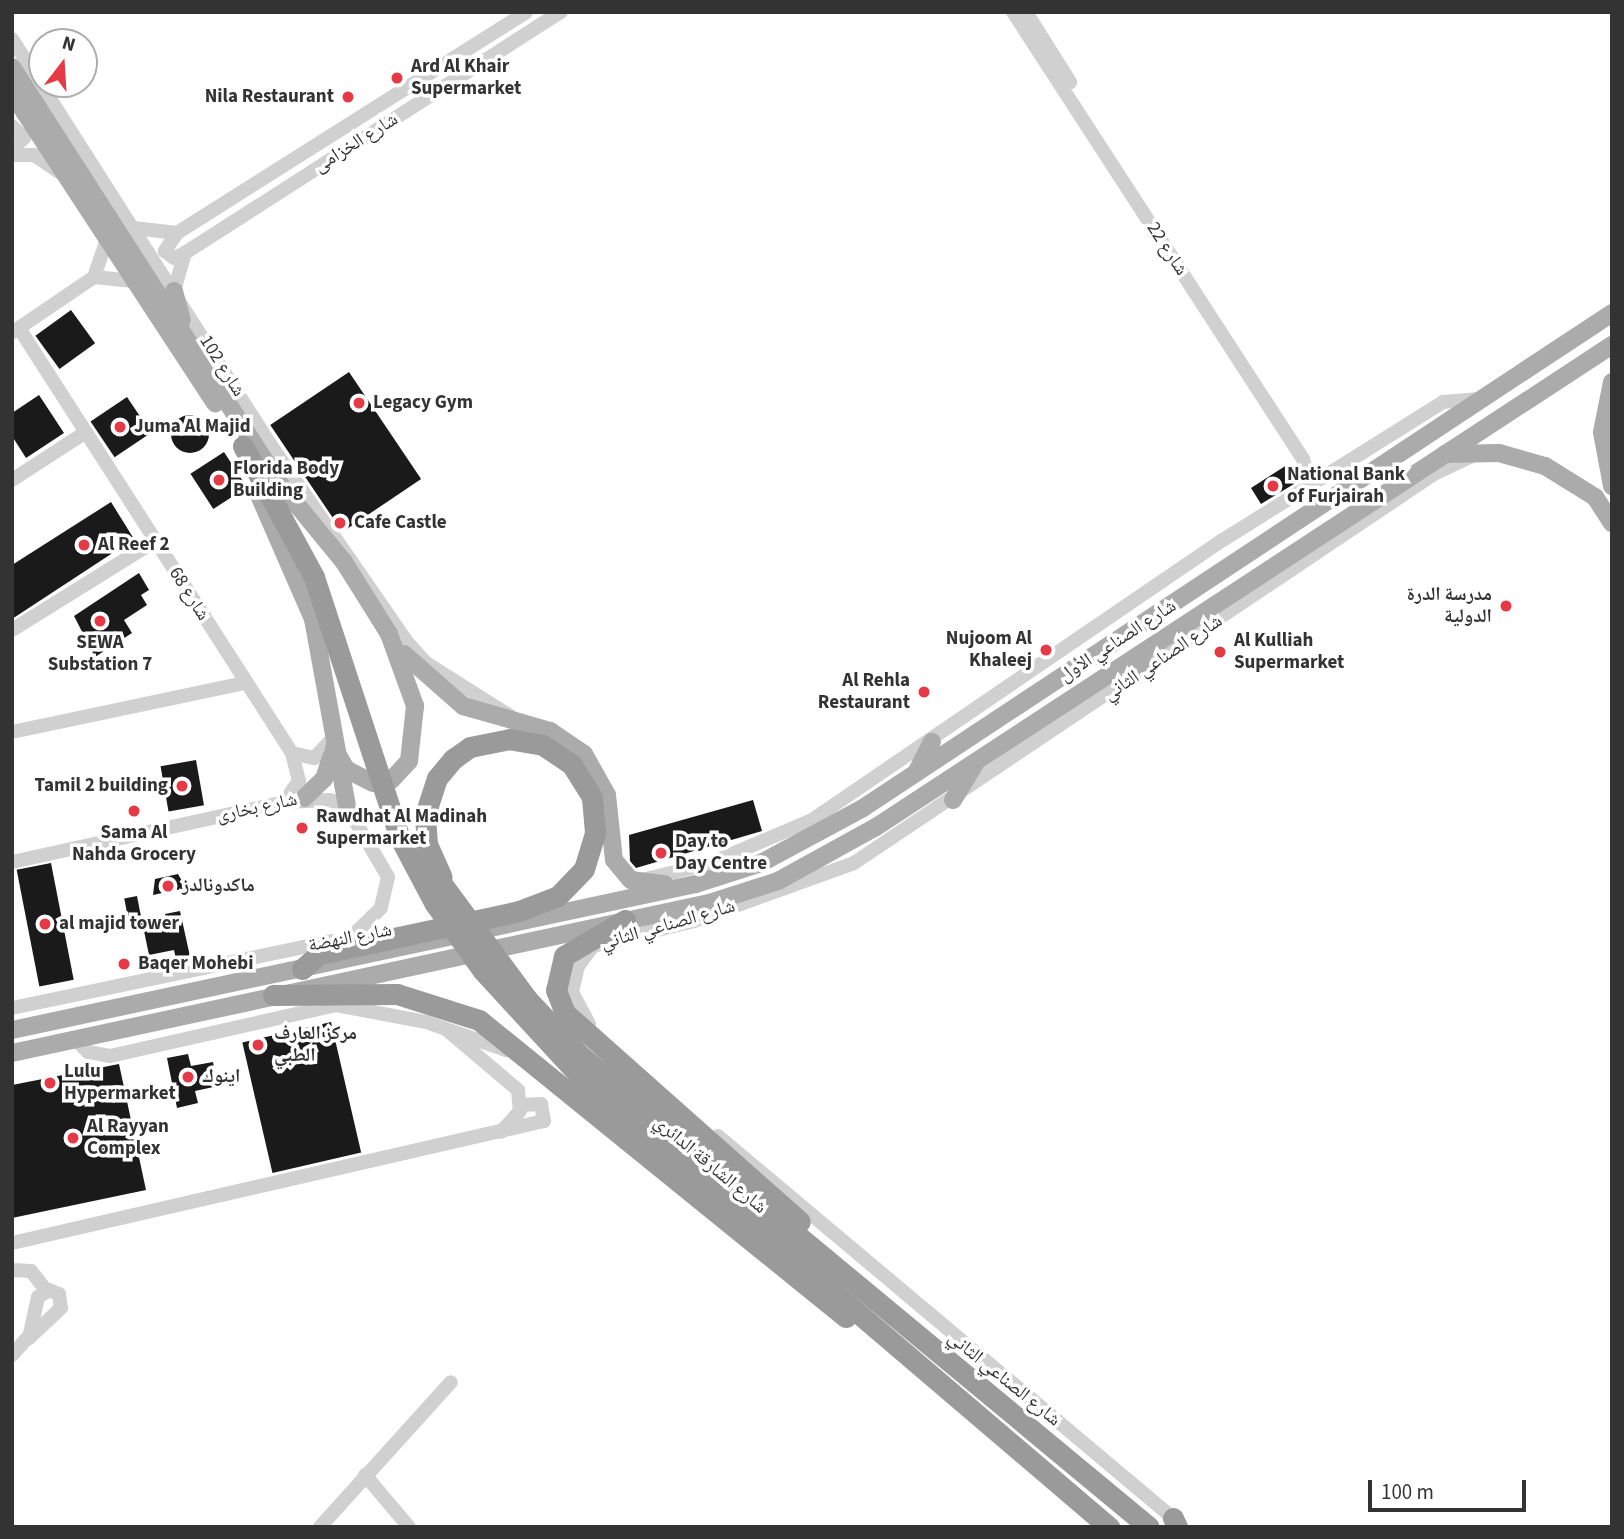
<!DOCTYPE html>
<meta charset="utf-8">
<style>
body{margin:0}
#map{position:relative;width:1624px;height:1539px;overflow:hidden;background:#fff;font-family:"Source Sans 3","Noto Naskh Arabic",sans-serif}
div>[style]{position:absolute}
.building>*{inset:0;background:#1a1a1a;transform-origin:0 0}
.round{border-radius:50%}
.minor>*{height:14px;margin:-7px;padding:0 7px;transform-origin:7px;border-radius:7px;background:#d0d0d0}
.major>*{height:18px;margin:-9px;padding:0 9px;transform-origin:9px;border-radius:9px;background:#ababab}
.highway>*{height:21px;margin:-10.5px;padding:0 10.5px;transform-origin:10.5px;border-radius:10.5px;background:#9a9a9a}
.dots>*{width:19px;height:19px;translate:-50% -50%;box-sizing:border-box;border:4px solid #fff;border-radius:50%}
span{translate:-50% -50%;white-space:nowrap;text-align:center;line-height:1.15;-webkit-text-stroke:7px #fff;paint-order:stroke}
.poi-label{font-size:19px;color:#333;font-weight:700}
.left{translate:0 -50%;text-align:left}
.right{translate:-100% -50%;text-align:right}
.street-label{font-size:19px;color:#333}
.frame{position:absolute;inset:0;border:14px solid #333;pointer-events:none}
.north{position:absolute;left:28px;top:28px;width:70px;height:70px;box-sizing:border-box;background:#fff;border:2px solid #adadad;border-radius:50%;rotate:17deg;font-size:19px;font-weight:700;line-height:28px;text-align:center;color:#333}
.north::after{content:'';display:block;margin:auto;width:24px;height:32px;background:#e63946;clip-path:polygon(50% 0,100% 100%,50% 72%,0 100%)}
.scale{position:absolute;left:1368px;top:1480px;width:158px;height:32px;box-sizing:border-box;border:4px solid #333;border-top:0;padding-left:9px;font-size:21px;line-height:24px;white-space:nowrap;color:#333;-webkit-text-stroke:5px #fff;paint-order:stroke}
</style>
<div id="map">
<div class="building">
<div style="left:71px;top:310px;width:41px;height:44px;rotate:54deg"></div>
<div style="left:349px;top:372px;width:129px;height:95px;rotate:56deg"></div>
<div style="clip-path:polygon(39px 395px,64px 433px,26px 458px,12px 436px,12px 413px)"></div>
<div style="left:127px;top:397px;width:43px;height:44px;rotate:56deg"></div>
<div class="round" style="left:171px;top:415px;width:38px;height:38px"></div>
<div style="left:224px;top:452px;width:42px;height:40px;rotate:57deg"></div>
<div style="clip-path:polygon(1287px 465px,1294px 484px,1261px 504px,1251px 488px)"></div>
<div style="clip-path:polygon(111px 502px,134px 539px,12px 619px,12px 565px)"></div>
<div style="clip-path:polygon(139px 573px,149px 590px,141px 595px,147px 605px,124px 620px,132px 633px,95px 657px,74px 616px)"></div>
<div style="left:196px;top:760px;width:46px;height:36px;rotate:80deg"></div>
<div style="clip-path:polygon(753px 800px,762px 831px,636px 868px,630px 861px,629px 835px)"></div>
<div style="left:51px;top:863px;width:119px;height:35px;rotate:79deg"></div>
<div style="clip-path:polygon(178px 874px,186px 888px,153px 895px,155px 879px)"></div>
<div style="left:137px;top:896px;width:32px;height:13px;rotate:79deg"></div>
<div style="clip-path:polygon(180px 911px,191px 961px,177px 964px,174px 950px,149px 955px,144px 931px,168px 927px,165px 914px)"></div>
<div style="left:331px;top:1022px;width:134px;height:91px;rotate:77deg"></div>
<div style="clip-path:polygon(188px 1054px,191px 1066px,213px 1062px,218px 1086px,195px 1091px,198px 1103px,177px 1108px,167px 1058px)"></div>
<div style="clip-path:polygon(119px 1064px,146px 1190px,12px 1218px,12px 1085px)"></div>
</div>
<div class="minor">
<div style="left:1013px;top:12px;width:533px;rotate:57.03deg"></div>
<div style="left:1303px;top:459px;width:31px;rotate:75deg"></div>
<div style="left:1026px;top:12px;width:83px;rotate:57.8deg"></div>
<div style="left:12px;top:39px;width:480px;rotate:57.5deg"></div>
<div style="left:270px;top:444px;width:242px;rotate:55.3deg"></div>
<div style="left:408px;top:643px;width:27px;rotate:48deg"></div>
<div style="left:426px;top:663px;width:99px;rotate:32.2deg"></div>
<div style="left:12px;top:126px;width:17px;rotate:45deg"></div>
<div style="left:24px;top:138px;width:16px;rotate:137deg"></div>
<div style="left:12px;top:155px;width:22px"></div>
<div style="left:34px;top:155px;width:32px;rotate:34deg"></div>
<div style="left:134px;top:228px;width:43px;rotate:6.6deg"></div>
<div style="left:177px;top:233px;width:413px;rotate:-32.3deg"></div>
<div style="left:177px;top:233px;width:22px;rotate:124deg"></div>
<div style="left:165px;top:251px;width:11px;rotate:38deg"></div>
<div style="left:174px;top:258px;width:12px;rotate:-24deg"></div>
<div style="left:94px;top:277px;width:39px;rotate:-71deg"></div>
<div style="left:174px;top:291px;width:40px;rotate:-74deg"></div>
<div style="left:185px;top:253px;width:447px;rotate:-32.7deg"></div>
<div style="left:19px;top:328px;width:505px;rotate:57.29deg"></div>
<div style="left:292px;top:753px;width:29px;rotate:76deg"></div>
<div style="left:299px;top:781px;width:26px;rotate:126deg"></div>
<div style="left:13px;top:332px;width:98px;rotate:-34.2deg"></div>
<div style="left:94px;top:277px;width:39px;rotate:6deg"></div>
<div style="left:12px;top:480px;width:88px;rotate:-33deg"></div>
<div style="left:12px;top:630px;width:168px;rotate:-31.9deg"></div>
<div style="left:12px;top:732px;width:237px;rotate:-11.9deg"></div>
<div style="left:292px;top:753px;width:23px;rotate:13deg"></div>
<div style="left:314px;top:758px;width:29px;rotate:-46deg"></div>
<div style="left:12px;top:862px;width:279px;rotate:-12.4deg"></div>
<div style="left:284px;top:802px;width:46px;rotate:-2.5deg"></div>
<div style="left:330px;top:800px;width:18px;rotate:22deg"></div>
<div style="left:347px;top:807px;width:81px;rotate:59.6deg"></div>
<div style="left:388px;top:877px;width:32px;rotate:103deg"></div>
<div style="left:381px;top:908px;width:42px;rotate:136deg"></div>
<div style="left:646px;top:879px;width:67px;rotate:-13.8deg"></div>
<div style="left:711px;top:863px;width:110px;rotate:-23.1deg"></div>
<div style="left:812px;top:820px;width:497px;rotate:-34.3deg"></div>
<div style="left:1223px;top:540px;width:260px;rotate:-32.1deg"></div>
<div style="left:1443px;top:402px;width:33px;rotate:-5deg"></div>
<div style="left:12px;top:1008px;width:328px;rotate:-11.8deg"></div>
<div style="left:589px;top:1024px;width:36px;rotate:-118deg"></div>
<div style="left:572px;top:992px;width:27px;rotate:-77deg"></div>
<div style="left:578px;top:966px;width:25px;rotate:-53deg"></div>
<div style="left:593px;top:946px;width:104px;rotate:-13.9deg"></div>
<div style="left:694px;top:921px;width:170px;rotate:-19.9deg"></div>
<div style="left:854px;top:863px;width:698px;rotate:-33.85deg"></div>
<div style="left:1434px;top:474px;width:44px;rotate:-25.4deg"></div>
<div style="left:447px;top:1030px;width:93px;rotate:40.2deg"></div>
<div style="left:518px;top:1090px;width:21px;rotate:85deg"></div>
<div style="left:520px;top:1111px;width:28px;rotate:132deg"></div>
<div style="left:75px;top:1039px;width:18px;rotate:45deg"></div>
<div style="left:88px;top:1052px;width:22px;rotate:10deg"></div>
<div style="left:110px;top:1056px;width:232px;rotate:-12.7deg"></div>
<div style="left:336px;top:1005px;width:92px;rotate:10.7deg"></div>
<div style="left:426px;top:1022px;width:85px;rotate:19.3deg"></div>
<div style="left:718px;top:1136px;width:603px;rotate:40.02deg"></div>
<div style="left:12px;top:1243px;width:546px;rotate:-12.92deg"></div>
<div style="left:544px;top:1121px;width:17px;rotate:-100deg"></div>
<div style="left:541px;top:1104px;width:19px;rotate:177deg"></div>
<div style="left:12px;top:1270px;width:19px;rotate:3deg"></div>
<div style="left:31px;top:1271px;width:24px;rotate:52deg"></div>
<div style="left:49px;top:1290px;width:11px;rotate:22deg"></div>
<div style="left:59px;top:1294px;width:14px;rotate:82deg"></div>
<div style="left:61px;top:1308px;width:44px;rotate:136.8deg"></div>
<div style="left:29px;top:1338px;width:42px;rotate:-77.6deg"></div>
<div style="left:38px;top:1297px;width:13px;rotate:-32deg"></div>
<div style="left:12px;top:1355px;width:24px;rotate:-48deg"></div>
<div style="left:365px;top:1475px;width:68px;rotate:49.8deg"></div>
<div style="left:320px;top:1527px;width:195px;rotate:-47.9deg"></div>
</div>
<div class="major">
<div style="left:12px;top:67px;width:494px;rotate:57.3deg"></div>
<div style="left:279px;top:483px;width:102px;rotate:50.6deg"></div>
<div style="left:344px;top:562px;width:85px;rotate:58deg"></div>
<div style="left:389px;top:634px;width:77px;rotate:70.1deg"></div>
<div style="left:415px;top:706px;width:55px;rotate:96.2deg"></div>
<div style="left:409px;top:761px;width:26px;rotate:133deg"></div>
<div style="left:391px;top:780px;width:18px;rotate:171deg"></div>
<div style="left:373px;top:783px;width:30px;rotate:-153deg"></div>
<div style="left:346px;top:769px;width:24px;rotate:-120deg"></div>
<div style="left:12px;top:93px;width:371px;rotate:56.8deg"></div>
<div style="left:174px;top:291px;width:30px;rotate:75deg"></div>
<div style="left:1612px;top:382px;width:51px;rotate:101.3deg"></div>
<div style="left:1602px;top:432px;width:55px;rotate:79.5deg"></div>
<div style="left:1445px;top:454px;width:54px;rotate:-1.1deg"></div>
<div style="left:1499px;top:453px;width:48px;rotate:15.8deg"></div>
<div style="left:1545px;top:466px;width:59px;rotate:31.8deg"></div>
<div style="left:1595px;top:497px;width:31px;rotate:57deg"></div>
<div style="left:258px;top:493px;width:137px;rotate:66.4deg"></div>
<div style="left:313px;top:619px;width:191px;rotate:79.7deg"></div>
<div style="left:404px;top:654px;width:79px;rotate:41.4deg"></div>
<div style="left:463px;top:706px;width:91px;rotate:16deg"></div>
<div style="left:550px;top:731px;width:41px;rotate:34.1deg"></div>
<div style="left:584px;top:754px;width:47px;rotate:60.7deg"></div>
<div style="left:607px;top:795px;width:65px;rotate:83.9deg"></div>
<div style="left:614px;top:860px;width:26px;rotate:50deg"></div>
<div style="left:631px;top:880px;width:34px;rotate:7deg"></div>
<div style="left:1113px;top:671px;width:35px;rotate:-7deg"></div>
<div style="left:916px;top:773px;width:35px;rotate:-63deg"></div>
<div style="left:304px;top:798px;width:28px;rotate:-44deg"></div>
<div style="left:324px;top:779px;width:25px;rotate:-72deg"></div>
<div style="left:953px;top:800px;width:42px;rotate:-58.6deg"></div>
<div style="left:12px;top:1030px;width:699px;rotate:-12.05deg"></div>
<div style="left:696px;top:884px;width:68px;rotate:-17.9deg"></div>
<div style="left:761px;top:863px;width:116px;rotate:-28.3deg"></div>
<div style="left:863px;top:808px;width:898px;rotate:-33.46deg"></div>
<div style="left:12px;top:1053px;width:713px;rotate:-12.15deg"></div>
<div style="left:709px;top:903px;width:72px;rotate:-17.7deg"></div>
<div style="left:778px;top:881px;width:112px;rotate:-28.9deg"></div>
<div style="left:876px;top:827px;width:880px;rotate:-33.22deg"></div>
</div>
<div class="highway">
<div style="left:243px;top:446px;width:149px;rotate:61.5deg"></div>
<div style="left:314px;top:577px;width:275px;rotate:71.8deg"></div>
<div style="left:400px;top:838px;width:75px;rotate:62.1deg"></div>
<div style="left:435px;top:904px;width:82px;rotate:54.4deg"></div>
<div style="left:483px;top:971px;width:142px;rotate:47.3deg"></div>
<div style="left:579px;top:1075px;width:697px;rotate:40.46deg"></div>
<div style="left:428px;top:865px;width:167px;rotate:53.5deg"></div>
<div style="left:527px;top:999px;width:77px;rotate:46.6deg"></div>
<div style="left:580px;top:1055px;width:739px;rotate:39.68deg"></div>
<div style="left:625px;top:920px;width:71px;rotate:149.5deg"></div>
<div style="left:564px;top:956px;width:35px;rotate:103deg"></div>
<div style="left:556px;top:990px;width:25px;rotate:69deg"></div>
<div style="left:565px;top:1013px;width:314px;rotate:41.6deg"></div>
<div style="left:302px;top:969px;width:23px;rotate:-41deg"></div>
<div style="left:319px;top:954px;width:205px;rotate:-12.1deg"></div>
<div style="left:519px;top:911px;width:42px;rotate:-21deg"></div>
<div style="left:558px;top:896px;width:37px;rotate:-46deg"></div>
<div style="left:584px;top:869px;width:39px;rotate:-73deg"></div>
<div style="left:595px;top:832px;width:35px;rotate:-95deg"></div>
<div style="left:592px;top:797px;width:39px;rotate:-122deg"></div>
<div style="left:571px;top:764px;width:34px;rotate:-146deg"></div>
<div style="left:543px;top:745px;width:34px;rotate:-170deg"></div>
<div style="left:510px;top:739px;width:41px;rotate:168.7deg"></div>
<div style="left:470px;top:747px;width:21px;rotate:145deg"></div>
<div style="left:453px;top:759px;width:25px;rotate:130deg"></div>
<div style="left:437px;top:778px;width:40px;rotate:108deg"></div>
<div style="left:425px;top:816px;width:28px;rotate:86deg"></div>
<div style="left:427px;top:844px;width:36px;rotate:66deg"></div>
<div style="left:273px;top:995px;width:124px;rotate:-0.5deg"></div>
<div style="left:397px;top:994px;width:86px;rotate:17.6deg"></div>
<div style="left:479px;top:1020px;width:472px;rotate:39deg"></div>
<div style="left:1173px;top:1518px;width:10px;rotate:66deg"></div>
</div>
<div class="dots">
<div style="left:397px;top:78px;background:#e63946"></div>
<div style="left:348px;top:97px;background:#e63946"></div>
<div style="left:359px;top:403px;background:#e63946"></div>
<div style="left:120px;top:427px;background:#e63946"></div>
<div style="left:219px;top:480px;background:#e63946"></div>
<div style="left:1273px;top:486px;background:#e63946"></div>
<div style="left:340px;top:523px;background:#e63946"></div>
<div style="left:84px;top:545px;background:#e63946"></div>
<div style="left:1506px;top:606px;background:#e63946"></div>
<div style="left:100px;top:621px;background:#e63946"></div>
<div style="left:1046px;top:650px;background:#e63946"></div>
<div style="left:1220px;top:652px;background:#e63946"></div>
<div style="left:924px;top:692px;background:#e63946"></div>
<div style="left:182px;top:786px;background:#e63946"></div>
<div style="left:134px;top:811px;background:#e63946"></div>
<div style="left:302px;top:828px;background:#e63946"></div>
<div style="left:661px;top:853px;background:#e63946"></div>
<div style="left:168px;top:886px;background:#e63946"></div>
<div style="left:45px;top:924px;background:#e63946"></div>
<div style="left:124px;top:964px;background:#e63946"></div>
<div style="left:258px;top:1045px;background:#e63946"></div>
<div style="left:188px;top:1077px;background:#e63946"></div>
<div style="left:50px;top:1083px;background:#e63946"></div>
<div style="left:73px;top:1138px;background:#e63946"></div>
</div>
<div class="poi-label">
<span class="left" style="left:411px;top:78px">Ard Al Khair<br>Supermarket</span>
<span class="right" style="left:334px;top:97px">Nila Restaurant</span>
<span class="left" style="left:373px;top:403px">Legacy Gym</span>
<span class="left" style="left:134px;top:427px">Juma Al Majid</span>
<span class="left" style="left:233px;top:480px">Florida Body<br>Building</span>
<span class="left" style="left:1287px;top:486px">National Bank<br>of Furjairah</span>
<span class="left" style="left:354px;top:523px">Cafe Castle</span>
<span class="left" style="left:98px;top:545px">Al Reef 2</span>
<span class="right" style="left:1492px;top:606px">مدرسة الدرة<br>الدولية</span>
<span class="right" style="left:1032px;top:650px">Nujoom Al<br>Khaleej</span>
<span class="left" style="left:1234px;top:652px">Al Kulliah<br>Supermarket</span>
<span style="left:100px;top:654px">SEWA<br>Substation 7</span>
<span class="right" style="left:910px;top:692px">Al Rehla<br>Restaurant</span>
<span class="right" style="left:168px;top:786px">Tamil 2 building</span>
<span class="left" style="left:316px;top:828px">Rawdhat Al Madinah<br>Supermarket</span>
<span style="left:134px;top:844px">Sama Al<br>Nahda Grocery</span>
<span class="left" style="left:675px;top:853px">Day to<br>Day Centre</span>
<span class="left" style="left:182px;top:886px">ماكدونالدز</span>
<span class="left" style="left:59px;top:924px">al majid tower</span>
<span class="left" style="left:138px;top:964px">Baqer Mohebi</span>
<span class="left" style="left:274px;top:1045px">مركز العارف<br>الطبي</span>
<span class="left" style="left:64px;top:1083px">Lulu<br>Hypermarket</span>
<span class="left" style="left:202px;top:1077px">اينوك</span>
<span class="left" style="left:87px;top:1138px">Al Rayyan<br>Complex</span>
</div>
<div class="street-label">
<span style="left:356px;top:143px;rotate:-32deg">شارع الخزامى</span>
<span style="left:1167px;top:249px;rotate:57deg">شارع 22</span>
<span style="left:222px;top:366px;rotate:58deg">شارع 102</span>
<span style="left:189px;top:594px;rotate:58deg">شارع 68</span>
<span style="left:1118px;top:641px;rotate:-33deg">شارع الصناعي الأول</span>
<span style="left:1163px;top:658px;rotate:-34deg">شارع الصناعي الثاني</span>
<span style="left:257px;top:808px;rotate:-12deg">شارع بخارى</span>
<span style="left:668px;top:925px;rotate:-16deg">شارع الصناعي الثاني</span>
<span style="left:350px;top:938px;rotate:-11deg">شارع النهضة</span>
<span style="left:710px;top:1165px;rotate:40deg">شارع الشارقة الدائري</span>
<span style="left:1004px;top:1379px;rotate:39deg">شارع الصناعي الثاني</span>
</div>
<div class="frame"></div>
<div class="north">N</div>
<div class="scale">100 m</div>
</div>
